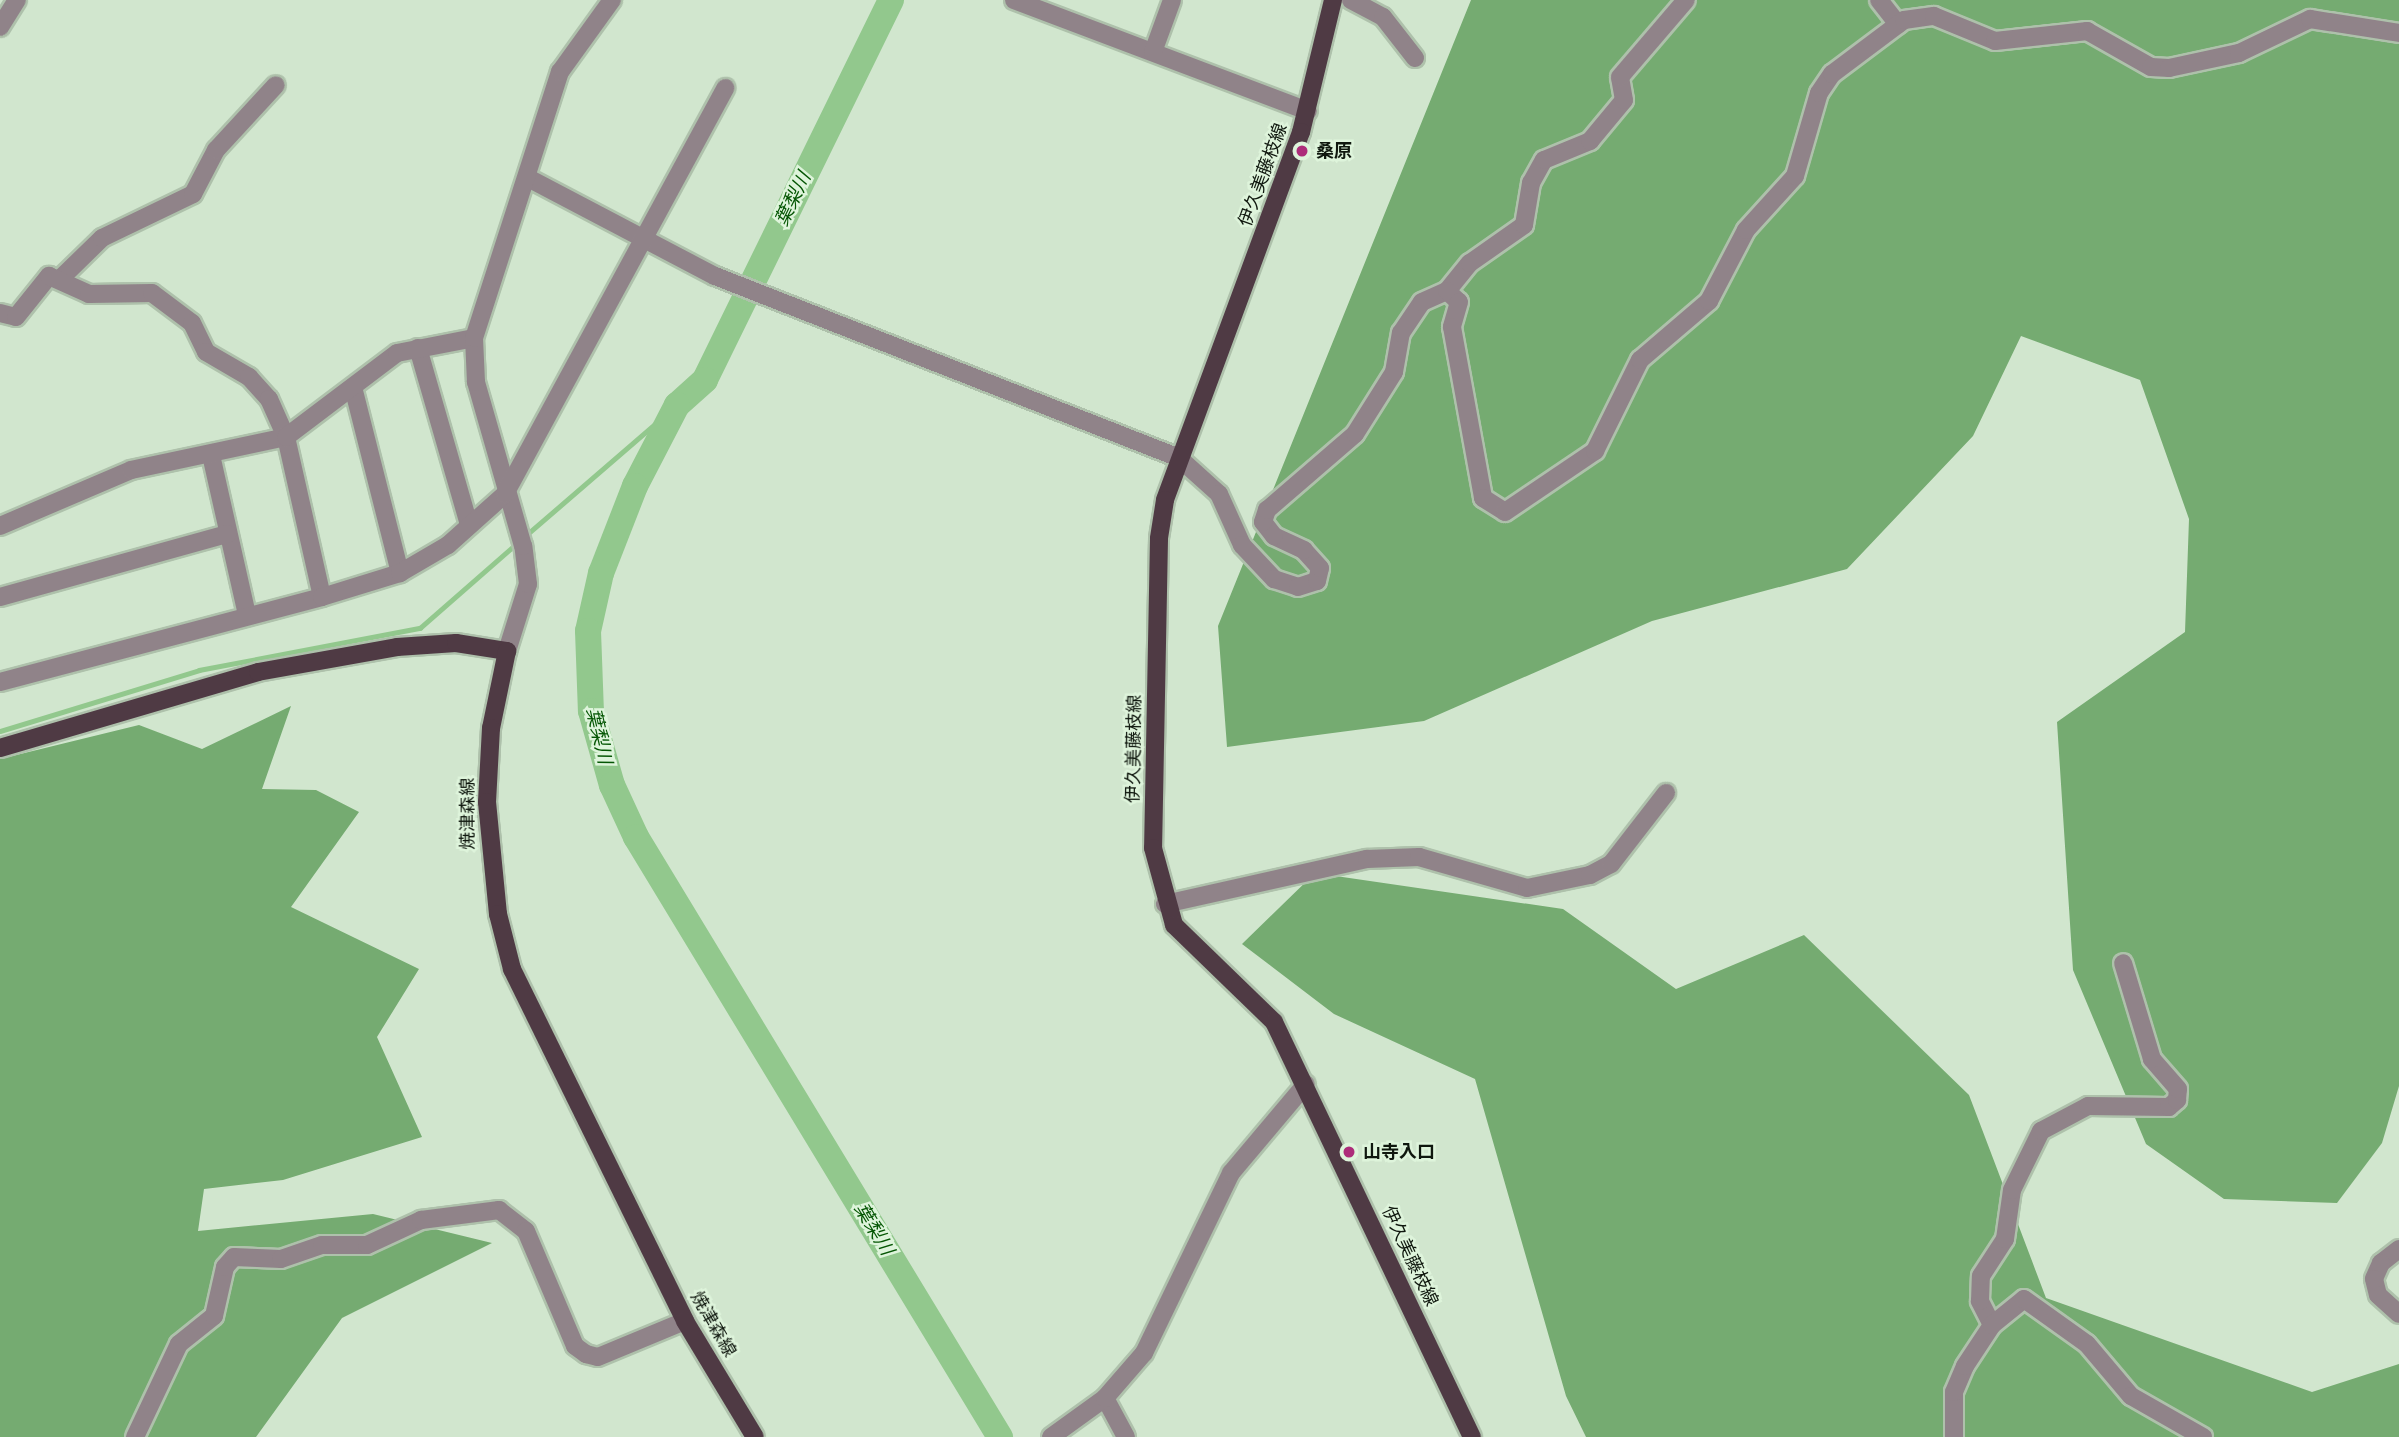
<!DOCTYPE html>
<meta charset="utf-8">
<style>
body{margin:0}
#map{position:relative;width:2399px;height:1437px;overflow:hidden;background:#d1e6ce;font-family:Mulish,"Noto Sans JP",sans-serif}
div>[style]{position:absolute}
.forest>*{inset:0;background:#75ab71}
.stream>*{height:4.5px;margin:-2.25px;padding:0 2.25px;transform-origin:2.25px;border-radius:2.25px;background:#92c88d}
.river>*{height:26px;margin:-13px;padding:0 13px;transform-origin:13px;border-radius:13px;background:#92c88d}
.roads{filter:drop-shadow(2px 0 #aec1ab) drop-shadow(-2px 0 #aec1ab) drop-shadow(0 2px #aec1ab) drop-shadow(0 -2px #aec1ab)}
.minor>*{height:18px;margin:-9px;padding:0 9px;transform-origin:9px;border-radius:9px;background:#908389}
.major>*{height:18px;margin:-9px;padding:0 9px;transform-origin:9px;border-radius:9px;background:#4f3a44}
.dots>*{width:19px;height:19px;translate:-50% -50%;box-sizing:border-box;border:4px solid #def4db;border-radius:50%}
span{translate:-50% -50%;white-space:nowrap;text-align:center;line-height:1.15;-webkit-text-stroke:5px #def4db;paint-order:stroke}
.poi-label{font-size:18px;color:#0f170e;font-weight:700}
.left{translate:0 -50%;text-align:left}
.street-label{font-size:18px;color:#0f170e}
.water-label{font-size:19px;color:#055604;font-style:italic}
</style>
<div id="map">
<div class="forest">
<div style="clip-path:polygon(1471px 0,2399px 0,2399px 1086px,2382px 1143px,2337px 1203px,2224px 1199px,2146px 1144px,2073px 970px,2057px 722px,2185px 632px,2189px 519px,2140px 380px,2021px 336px,1973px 436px,1847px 569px,1652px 621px,1424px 721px,1227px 747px,1218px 626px)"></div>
<div style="clip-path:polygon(291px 706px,262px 789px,316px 790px,359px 812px,291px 907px,419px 969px,377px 1037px,422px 1137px,283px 1180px,204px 1189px,198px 1231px,373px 1214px,492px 1243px,342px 1318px,256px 1437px,0 1437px,0 759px,139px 725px,202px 749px)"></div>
<div style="clip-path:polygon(1315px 873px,1563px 909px,1676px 989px,1804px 935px,1969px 1095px,2046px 1298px,2312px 1392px,2399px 1364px,2399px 1437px,1586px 1437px,1566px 1396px,1475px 1079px,1334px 1014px,1242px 944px)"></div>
</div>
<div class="stream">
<div style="left:524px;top:537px;width:202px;rotate:-40.8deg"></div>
<div style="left:0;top:731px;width:208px;rotate:-17deg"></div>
<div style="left:199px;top:670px;width:225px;rotate:-10.8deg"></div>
<div style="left:420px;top:628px;width:129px;rotate:-41.2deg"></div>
</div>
<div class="river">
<div style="left:891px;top:0;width:423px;rotate:116.1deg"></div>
<div style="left:705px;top:380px;width:38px;rotate:138deg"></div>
<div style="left:677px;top:405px;width:91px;rotate:117.4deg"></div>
<div style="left:635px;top:486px;width:93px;rotate:111.3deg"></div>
<div style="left:601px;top:573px;width:59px;rotate:102.6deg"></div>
<div style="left:588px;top:631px;width:80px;rotate:87.9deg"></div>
<div style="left:591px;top:711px;width:77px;rotate:74.2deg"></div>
<div style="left:612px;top:785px;width:57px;rotate:65.2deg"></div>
<div style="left:636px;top:837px;width:702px;rotate:58.76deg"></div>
</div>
<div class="roads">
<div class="minor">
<div style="left:1014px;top:0;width:314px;rotate:20.7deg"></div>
<div style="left:1351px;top:0;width:36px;rotate:28deg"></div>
<div style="left:1383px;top:17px;width:52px;rotate:52deg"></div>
<div style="left:1879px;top:0;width:31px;rotate:52deg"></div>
<div style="left:0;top:27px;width:32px;rotate:-58deg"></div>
<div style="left:1153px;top:52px;width:55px;rotate:-69.9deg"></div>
<div style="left:528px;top:178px;width:211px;rotate:27.7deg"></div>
<div style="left:715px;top:276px;width:498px;rotate:21.4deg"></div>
<div style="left:1179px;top:458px;width:54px;rotate:42deg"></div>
<div style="left:1219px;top:494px;width:56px;rotate:65.7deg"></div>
<div style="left:1242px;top:545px;width:47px;rotate:46.7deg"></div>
<div style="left:1274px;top:579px;width:25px;rotate:18deg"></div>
<div style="left:1298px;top:587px;width:20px;rotate:-18deg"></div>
<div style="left:1317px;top:581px;width:13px;rotate:-77deg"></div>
<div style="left:1320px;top:568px;width:24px;rotate:-132deg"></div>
<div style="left:1304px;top:550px;width:33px;rotate:-155deg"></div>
<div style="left:1274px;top:536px;width:18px;rotate:-128deg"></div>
<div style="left:1263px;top:522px;width:13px;rotate:-72deg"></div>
<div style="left:1267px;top:510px;width:116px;rotate:-40.8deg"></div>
<div style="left:1355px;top:434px;width:73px;rotate:-57.8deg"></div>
<div style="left:1394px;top:372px;width:40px;rotate:-80deg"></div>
<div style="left:1401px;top:333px;width:37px;rotate:-56deg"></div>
<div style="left:1422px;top:302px;width:27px;rotate:-24deg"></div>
<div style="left:1447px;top:291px;width:36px;rotate:-51deg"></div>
<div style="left:1470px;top:263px;width:66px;rotate:-35.1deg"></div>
<div style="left:1524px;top:225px;width:43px;rotate:-80.5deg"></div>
<div style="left:1531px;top:183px;width:26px;rotate:-61deg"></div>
<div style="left:1544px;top:160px;width:50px;rotate:-22.4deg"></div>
<div style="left:1590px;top:141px;width:53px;rotate:-50.3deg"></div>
<div style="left:1624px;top:100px;width:23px;rotate:-100deg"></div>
<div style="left:1620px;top:77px;width:101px;rotate:-49.4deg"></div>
<div style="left:59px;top:280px;width:60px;rotate:-44.3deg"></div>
<div style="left:102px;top:238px;width:101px;rotate:-25.8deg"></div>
<div style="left:193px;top:194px;width:50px;rotate:-62.4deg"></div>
<div style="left:216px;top:150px;width:88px;rotate:-47.3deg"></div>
<div style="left:1447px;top:291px;width:16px;rotate:43deg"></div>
<div style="left:1459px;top:302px;width:26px;rotate:106deg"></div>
<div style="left:1452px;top:327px;width:174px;rotate:79.7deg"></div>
<div style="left:1483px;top:498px;width:26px;rotate:32deg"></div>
<div style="left:1505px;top:512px;width:109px;rotate:-34.1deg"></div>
<div style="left:1595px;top:451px;width:102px;rotate:-63.7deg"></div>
<div style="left:1640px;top:360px;width:91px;rotate:-40.5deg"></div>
<div style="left:1709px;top:301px;width:80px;rotate:-62.5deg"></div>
<div style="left:1746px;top:230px;width:73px;rotate:-47.8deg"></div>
<div style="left:1795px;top:176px;width:86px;rotate:-73.9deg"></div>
<div style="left:1819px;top:93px;width:23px;rotate:-56deg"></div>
<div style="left:1832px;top:74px;width:90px;rotate:-36.9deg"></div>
<div style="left:1904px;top:20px;width:30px;rotate:-8deg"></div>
<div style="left:1934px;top:16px;width:66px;rotate:22.3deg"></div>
<div style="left:1995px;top:41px;width:93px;rotate:-6.2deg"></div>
<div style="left:2087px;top:31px;width:73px;rotate:29.4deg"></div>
<div style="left:2151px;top:67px;width:18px;rotate:3deg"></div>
<div style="left:2169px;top:68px;width:72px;rotate:-12.1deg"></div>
<div style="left:2239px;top:53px;width:79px;rotate:-25.6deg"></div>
<div style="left:2310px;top:19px;width:90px;rotate:8.9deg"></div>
<div style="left:0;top:313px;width:16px;rotate:14deg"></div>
<div style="left:16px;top:317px;width:53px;rotate:-51.2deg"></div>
<div style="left:49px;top:276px;width:44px;rotate:24.2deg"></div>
<div style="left:89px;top:294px;width:63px;rotate:-0.9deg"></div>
<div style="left:152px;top:293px;width:50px;rotate:36.9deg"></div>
<div style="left:192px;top:323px;width:32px;rotate:64deg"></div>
<div style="left:206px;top:352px;width:50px;rotate:30.2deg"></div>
<div style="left:249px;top:377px;width:30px;rotate:48deg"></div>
<div style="left:269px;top:399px;width:42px;rotate:65.9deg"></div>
<div style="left:286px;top:437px;width:164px;rotate:77.3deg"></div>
<div style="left:418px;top:348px;width:184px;rotate:73.9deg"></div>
<div style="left:354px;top:391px;width:188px;rotate:75.8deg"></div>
<div style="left:211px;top:455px;width:164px;rotate:77.3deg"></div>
<div style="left:0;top:526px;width:142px;rotate:-23.1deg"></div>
<div style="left:131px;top:470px;width:158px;rotate:-12deg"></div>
<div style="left:286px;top:437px;width:139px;rotate:-37.1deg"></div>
<div style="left:397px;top:353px;width:78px;rotate:-11deg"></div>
<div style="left:0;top:597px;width:236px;rotate:-15.5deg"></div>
<div style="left:507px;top:651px;width:70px;rotate:-72.6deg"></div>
<div style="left:528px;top:584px;width:38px;rotate:-97deg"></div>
<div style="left:523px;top:546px;width:171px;rotate:-106deg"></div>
<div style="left:476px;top:382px;width:44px;rotate:-92.6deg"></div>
<div style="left:474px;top:338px;width:280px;rotate:-72.1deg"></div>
<div style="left:560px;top:72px;width:89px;rotate:-54.2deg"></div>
<div style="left:0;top:682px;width:333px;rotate:-14.8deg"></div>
<div style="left:322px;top:597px;width:82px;rotate:-17.1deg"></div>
<div style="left:400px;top:573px;width:56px;rotate:-30.3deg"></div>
<div style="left:448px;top:545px;width:76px;rotate:-41.8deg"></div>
<div style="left:505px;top:494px;width:462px;rotate:-61.5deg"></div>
<div style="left:1165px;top:904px;width:207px;rotate:-12.6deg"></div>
<div style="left:1367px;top:859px;width:52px;rotate:-2.2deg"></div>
<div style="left:1419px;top:857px;width:112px;rotate:16deg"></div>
<div style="left:1527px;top:888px;width:64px;rotate:-11.7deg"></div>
<div style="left:1590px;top:875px;width:24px;rotate:-28deg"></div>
<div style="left:1611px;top:864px;width:90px;rotate:-52.2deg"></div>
<div style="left:2399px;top:1249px;width:23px;rotate:142deg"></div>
<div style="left:2381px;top:1263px;width:17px;rotate:114deg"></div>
<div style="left:2374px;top:1279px;width:16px;rotate:76deg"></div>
<div style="left:2378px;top:1295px;width:28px;rotate:42deg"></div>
<div style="left:1992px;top:1325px;width:27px;rotate:-117deg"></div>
<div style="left:1980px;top:1301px;width:25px;rotate:-88deg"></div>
<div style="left:1981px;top:1276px;width:44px;rotate:-57deg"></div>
<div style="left:2005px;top:1239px;width:49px;rotate:-81.9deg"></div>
<div style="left:2012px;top:1190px;width:66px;rotate:-63.8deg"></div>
<div style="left:2041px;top:1131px;width:53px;rotate:-28deg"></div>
<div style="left:2088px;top:1106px;width:81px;rotate:0.7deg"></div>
<div style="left:2169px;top:1107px;width:11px;rotate:-41deg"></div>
<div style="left:2177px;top:1100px;width:11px;rotate:-85deg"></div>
<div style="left:2178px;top:1089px;width:40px;rotate:-131deg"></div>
<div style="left:2152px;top:1059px;width:100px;rotate:-106.8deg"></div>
<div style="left:1105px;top:1398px;width:44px;rotate:61.7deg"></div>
<div style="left:135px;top:1437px;width:103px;rotate:-64.7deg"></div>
<div style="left:179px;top:1344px;width:45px;rotate:-38.7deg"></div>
<div style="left:214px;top:1316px;width:50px;rotate:-77.3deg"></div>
<div style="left:225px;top:1267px;width:13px;rotate:-48deg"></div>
<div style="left:234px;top:1257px;width:47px;rotate:2.4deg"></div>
<div style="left:281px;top:1259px;width:43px;rotate:-18.9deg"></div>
<div style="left:322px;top:1245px;width:45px"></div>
<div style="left:367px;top:1245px;width:60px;rotate:-24.8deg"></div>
<div style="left:421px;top:1220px;width:79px;rotate:-7.3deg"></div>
<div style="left:499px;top:1210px;width:34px;rotate:38deg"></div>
<div style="left:526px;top:1231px;width:125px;rotate:66.9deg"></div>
<div style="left:575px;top:1346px;width:14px;rotate:36deg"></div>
<div style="left:586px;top:1354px;width:12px;rotate:14deg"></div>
<div style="left:598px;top:1357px;width:94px;rotate:-22.5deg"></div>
<div style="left:1051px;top:1437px;width:67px;rotate:-35.8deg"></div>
<div style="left:1105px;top:1398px;width:60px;rotate:-49.1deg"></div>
<div style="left:1144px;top:1353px;width:200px;rotate:-64.2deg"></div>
<div style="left:1231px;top:1173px;width:116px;rotate:-49.9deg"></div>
<div style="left:1954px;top:1437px;width:45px;rotate:-90deg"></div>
<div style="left:1954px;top:1392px;width:28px;rotate:-67deg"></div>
<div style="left:1965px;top:1366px;width:49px;rotate:-56.6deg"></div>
<div style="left:1992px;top:1325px;width:41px;rotate:-39.1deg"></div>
<div style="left:2024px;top:1299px;width:77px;rotate:35.5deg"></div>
<div style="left:2087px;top:1344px;width:68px;rotate:49.8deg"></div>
<div style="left:2131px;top:1396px;width:83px;rotate:29.7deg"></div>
</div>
<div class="major">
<div style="left:1333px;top:0;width:136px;rotate:103.6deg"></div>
<div style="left:1301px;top:132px;width:392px;rotate:110.3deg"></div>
<div style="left:1165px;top:500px;width:39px;rotate:99deg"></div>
<div style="left:1159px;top:539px;width:309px;rotate:91.1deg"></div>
<div style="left:1153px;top:848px;width:80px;rotate:74.7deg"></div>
<div style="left:1174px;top:925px;width:139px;rotate:44.1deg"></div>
<div style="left:1274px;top:1022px;width:460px;rotate:64.5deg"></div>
<div style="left:0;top:748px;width:269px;rotate:-16.4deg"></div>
<div style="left:258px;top:672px;width:141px;rotate:-10.2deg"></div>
<div style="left:397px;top:647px;width:59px;rotate:-3.9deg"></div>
<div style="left:456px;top:643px;width:52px;rotate:8.9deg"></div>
<div style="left:507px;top:651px;width:79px;rotate:101.7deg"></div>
<div style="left:491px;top:728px;width:74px;rotate:93.1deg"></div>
<div style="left:487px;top:802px;width:113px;rotate:84.4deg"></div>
<div style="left:498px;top:914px;width:57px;rotate:75.7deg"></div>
<div style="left:512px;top:969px;width:392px;rotate:63.8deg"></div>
<div style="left:685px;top:1321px;width:135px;rotate:58.9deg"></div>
</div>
</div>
<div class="dots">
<div style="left:1302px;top:151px;background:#ad2d7a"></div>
<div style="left:1349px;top:1152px;background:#ad2d7a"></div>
</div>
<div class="poi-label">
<span class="left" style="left:1316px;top:151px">桑原</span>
<span class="left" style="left:1363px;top:1152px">山寺入口</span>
</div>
<div class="street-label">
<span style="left:1263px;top:175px;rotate:-70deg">伊久美藤枝線</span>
<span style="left:1134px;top:749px;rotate:-89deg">伊久美藤枝線</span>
<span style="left:468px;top:814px;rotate:-90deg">焼津森線</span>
<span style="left:1410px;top:1256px;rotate:65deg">伊久美藤枝線</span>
<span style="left:713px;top:1324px;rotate:60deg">焼津森線</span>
</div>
<div class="water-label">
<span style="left:793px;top:199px;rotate:-64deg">葉梨川</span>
<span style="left:599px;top:736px;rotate:77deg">葉梨川</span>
<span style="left:874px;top:1229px;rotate:59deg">葉梨川</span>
</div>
</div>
